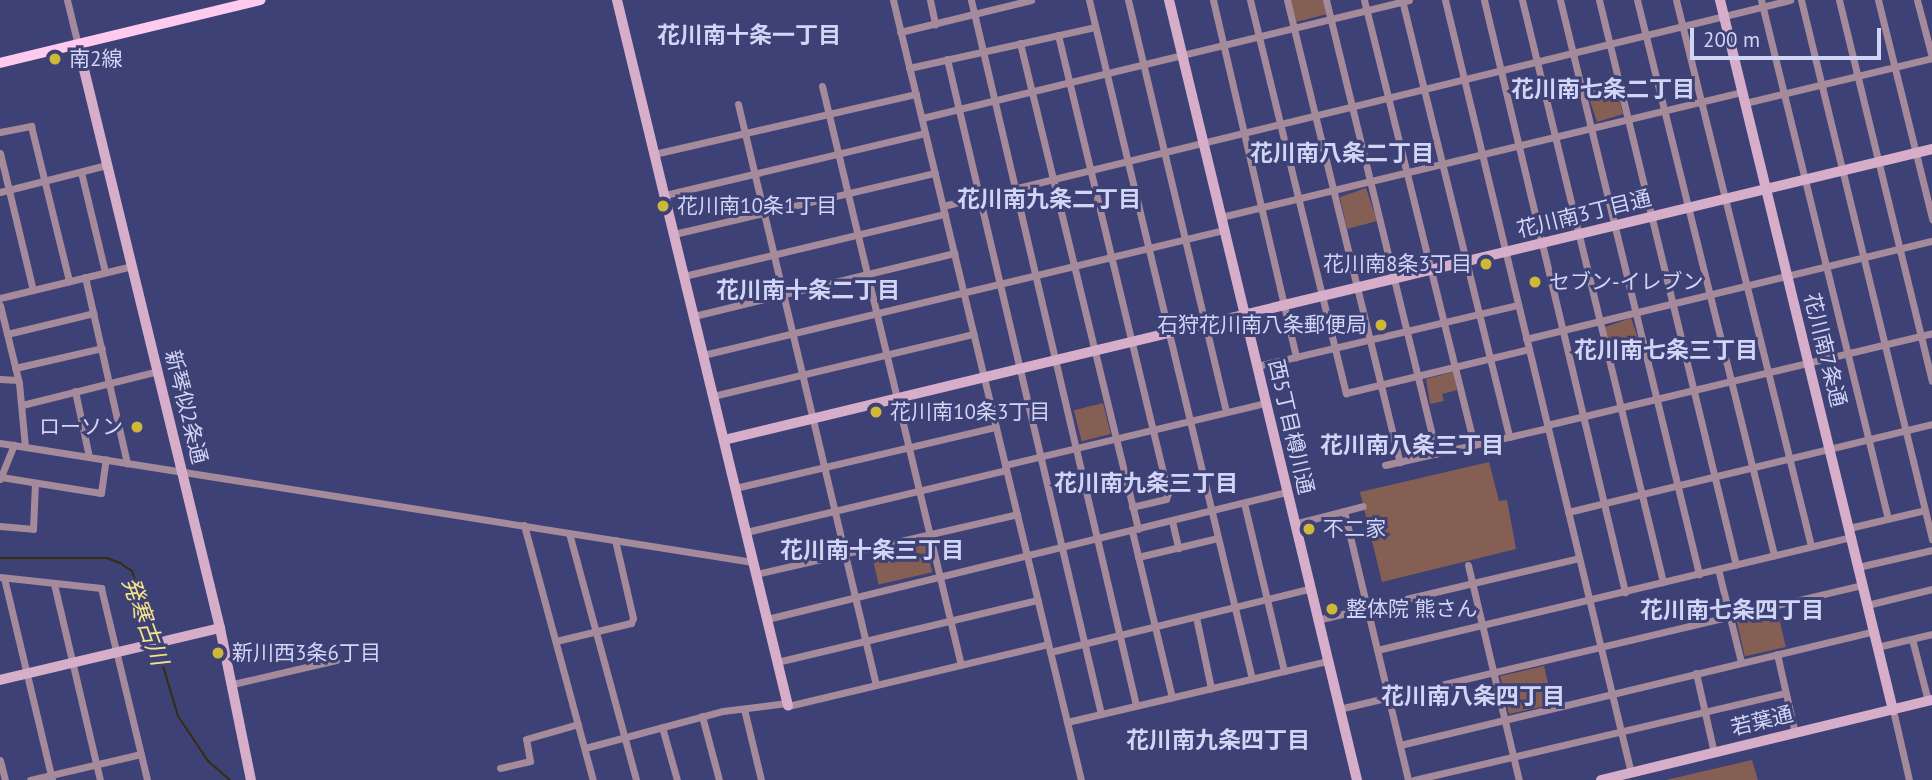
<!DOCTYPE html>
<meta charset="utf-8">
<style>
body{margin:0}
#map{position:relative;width:1932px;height:780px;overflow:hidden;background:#3e4175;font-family:"PT Sans","Noto Sans JP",sans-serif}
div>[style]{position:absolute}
.green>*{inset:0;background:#855f53;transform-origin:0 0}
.stream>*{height:2px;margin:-1px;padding:0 1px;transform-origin:1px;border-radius:1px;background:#342e0d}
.street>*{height:7px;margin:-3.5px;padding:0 3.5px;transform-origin:3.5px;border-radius:3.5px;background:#a48a9b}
.secondary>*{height:10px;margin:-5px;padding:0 5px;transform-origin:5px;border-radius:5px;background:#d7aec9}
.primary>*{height:10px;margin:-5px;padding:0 5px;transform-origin:5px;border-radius:5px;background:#fecaed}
.dots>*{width:19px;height:19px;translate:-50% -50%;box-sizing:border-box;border:4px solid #3e4175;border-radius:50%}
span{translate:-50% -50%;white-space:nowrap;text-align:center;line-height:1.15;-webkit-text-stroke:6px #3e4175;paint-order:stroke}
.poi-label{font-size:21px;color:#d2d6f6}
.left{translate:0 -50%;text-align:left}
.right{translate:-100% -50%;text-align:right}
.street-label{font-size:21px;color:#d2d6f6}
.neighbourhood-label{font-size:23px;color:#d2d6f6;font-weight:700}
.water-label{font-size:23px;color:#f4e489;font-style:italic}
.scale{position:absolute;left:1690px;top:28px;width:191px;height:32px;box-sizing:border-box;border:4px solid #d2d6f6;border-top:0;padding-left:9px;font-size:21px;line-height:24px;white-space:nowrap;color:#d2d6f6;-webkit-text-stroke:5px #3e4175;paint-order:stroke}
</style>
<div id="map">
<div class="green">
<div style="clip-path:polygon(1290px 0,1324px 0,1327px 14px,1296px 22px)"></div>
<div style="clip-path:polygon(1615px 83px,1623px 114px,1597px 122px,1586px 89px)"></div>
<div style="clip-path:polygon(1366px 188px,1377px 221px,1347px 229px,1340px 197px)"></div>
<div style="clip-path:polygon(1631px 318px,1641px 347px,1612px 355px,1605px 327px)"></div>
<div style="clip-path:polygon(1453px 372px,1457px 390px,1442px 394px,1444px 401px,1430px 404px,1426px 379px)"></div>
<div style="left:1103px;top:403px;width:32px;height:30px;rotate:76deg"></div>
<div style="clip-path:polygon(1489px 462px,1499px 501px,1507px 500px,1516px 549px,1382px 582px,1360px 492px)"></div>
<div style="left:925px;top:541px;width:32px;height:55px;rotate:77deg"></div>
<div style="left:1777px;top:609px;width:39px;height:42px;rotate:77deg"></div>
<div style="left:1544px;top:666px;width:39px;height:45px;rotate:77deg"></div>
<div style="clip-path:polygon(1752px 760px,1758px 780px,1666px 780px)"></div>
</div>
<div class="stream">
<div style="left:0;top:558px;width:107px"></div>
<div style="left:107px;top:558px;width:14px;rotate:21deg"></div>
<div style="left:120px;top:563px;width:14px;rotate:34deg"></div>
<div style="left:132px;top:571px;width:71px;rotate:71.8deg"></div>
<div style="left:157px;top:646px;width:73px;rotate:73.3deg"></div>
<div style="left:178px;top:716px;width:54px;rotate:56.3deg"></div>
<div style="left:208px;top:761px;width:29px;rotate:41deg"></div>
</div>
<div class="street">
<div style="left:67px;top:0;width:46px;rotate:76.3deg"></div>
<div style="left:893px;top:0;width:802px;rotate:76.45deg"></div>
<div style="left:930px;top:0;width:25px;rotate:78deg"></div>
<div style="left:971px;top:0;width:724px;rotate:76.83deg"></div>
<div style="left:1089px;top:0;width:698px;rotate:76.5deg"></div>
<div style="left:1128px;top:0;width:423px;rotate:76.6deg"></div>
<div style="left:1213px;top:0;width:367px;rotate:76.9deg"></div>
<div style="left:1250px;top:0;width:405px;rotate:76.3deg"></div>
<div style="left:1346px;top:393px;width:188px;rotate:-13.5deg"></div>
<div style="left:1287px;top:0;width:476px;rotate:76.3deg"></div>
<div style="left:1326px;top:0;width:467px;rotate:76.3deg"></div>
<div style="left:1364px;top:0;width:458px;rotate:76.1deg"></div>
<div style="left:1402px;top:0;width:450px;rotate:76.2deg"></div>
<div style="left:1445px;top:0;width:795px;rotate:76.47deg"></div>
<div style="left:1484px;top:0;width:609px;rotate:76.6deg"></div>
<div style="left:1522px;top:0;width:599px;rotate:76.38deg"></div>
<div style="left:1560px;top:0;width:591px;rotate:76.39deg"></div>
<div style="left:1599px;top:0;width:581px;rotate:76.37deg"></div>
<div style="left:1637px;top:0;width:572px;rotate:76.13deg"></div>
<div style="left:1676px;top:0;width:562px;rotate:76.11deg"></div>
<div style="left:1761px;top:0;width:534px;rotate:76.25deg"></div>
<div style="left:1801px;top:0;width:555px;rotate:76.34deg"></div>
<div style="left:1839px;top:0;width:392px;rotate:76.3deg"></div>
<div style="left:1878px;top:0;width:226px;rotate:76.1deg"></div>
<div style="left:1917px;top:0;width:59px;rotate:75.3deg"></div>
<div style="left:900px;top:32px;width:135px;rotate:-13.7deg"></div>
<div style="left:1058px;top:35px;width:471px;rotate:76.5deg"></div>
<div style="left:1168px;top:493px;width:6px;rotate:108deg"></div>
<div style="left:1166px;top:499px;width:35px;rotate:167deg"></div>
<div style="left:1020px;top:43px;width:500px;rotate:76.35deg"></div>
<div style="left:947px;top:59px;width:673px;rotate:76.77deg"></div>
<div style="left:909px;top:68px;width:190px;rotate:-12.4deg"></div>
<div style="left:822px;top:86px;width:595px;rotate:76.5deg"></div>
<div style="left:1745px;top:103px;width:192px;rotate:-13.5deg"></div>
<div style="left:738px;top:104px;width:597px;rotate:76.64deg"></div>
<div style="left:922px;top:118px;width:501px;rotate:-13.62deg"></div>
<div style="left:0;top:132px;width:32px;rotate:-11deg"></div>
<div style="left:31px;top:126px;width:160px;rotate:76.2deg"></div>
<div style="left:0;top:153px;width:141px;rotate:76.5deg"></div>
<div style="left:654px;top:154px;width:269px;rotate:-12.9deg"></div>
<div style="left:81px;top:172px;width:103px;rotate:76.5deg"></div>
<div style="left:0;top:192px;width:110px;rotate:-14.2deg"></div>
<div style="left:665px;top:195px;width:267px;rotate:-13.4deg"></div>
<div style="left:943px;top:206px;width:872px;rotate:-13.67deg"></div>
<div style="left:1221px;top:217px;width:536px;rotate:-13.49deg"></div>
<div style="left:674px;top:234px;width:268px;rotate:-13.2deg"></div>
<div style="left:684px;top:276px;width:268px;rotate:-13.4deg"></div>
<div style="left:85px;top:277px;width:191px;rotate:77.3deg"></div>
<div style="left:0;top:298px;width:136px;rotate:-13.6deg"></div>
<div style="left:0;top:305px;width:80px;rotate:76.3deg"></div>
<div style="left:19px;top:383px;width:64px;rotate:84.6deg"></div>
<div style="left:694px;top:316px;width:268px;rotate:-13.6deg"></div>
<div style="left:7px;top:334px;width:89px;rotate:-13.6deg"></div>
<div style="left:1526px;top:339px;width:418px;rotate:-13.6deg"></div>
<div style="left:703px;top:355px;width:536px;rotate:-13.49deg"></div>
<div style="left:1257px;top:366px;width:268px;rotate:-13.2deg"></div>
<div style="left:15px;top:368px;width:89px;rotate:-12.9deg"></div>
<div style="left:0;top:379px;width:18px;rotate:3deg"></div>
<div style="left:75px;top:391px;width:67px;rotate:78deg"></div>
<div style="left:713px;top:396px;width:268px;rotate:-13.4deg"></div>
<div style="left:22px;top:405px;width:140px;rotate:-14deg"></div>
<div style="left:1547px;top:425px;width:396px;rotate:-13.4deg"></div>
<div style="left:0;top:443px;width:762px;rotate:8.98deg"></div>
<div style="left:1005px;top:465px;width:267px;rotate:-13.4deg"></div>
<div style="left:1385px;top:465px;width:167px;rotate:-12.8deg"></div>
<div style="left:1px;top:477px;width:101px;rotate:9.1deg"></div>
<div style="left:101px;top:493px;width:34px;rotate:-82deg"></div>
<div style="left:0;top:479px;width:37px;rotate:-68deg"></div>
<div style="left:735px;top:488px;width:268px;rotate:-13.2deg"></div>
<div style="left:1244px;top:503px;width:173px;rotate:76.6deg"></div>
<div style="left:1344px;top:511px;width:277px;rotate:76.6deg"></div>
<div style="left:1568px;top:512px;width:374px;rotate:-13.6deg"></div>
<div style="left:1172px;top:521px;width:28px;rotate:77deg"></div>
<div style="left:1294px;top:524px;width:71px;rotate:-14.6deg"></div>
<div style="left:524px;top:525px;width:264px;rotate:74.9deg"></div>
<div style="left:0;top:526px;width:33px;rotate:5deg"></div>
<div style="left:33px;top:529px;width:46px;rotate:-87.5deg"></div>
<div style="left:1849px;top:528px;width:78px;rotate:-13.3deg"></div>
<div style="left:1132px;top:531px;width:171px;rotate:76.5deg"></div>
<div style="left:746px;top:532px;width:267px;rotate:-13.4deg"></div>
<div style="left:569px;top:533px;width:256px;rotate:74.8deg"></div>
<div style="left:1138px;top:557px;width:82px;rotate:-13.4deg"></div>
<div style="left:1468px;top:565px;width:221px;rotate:76.7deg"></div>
<div style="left:1858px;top:567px;width:76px;rotate:-12.9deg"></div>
<div style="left:1718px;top:569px;width:96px;rotate:76.1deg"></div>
<div style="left:756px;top:574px;width:268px;rotate:-12.9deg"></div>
<div style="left:0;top:577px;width:102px;rotate:6.2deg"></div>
<div style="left:101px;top:588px;width:197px;rotate:76.5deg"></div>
<div style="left:4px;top:578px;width:208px;rotate:76.6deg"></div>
<div style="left:54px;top:584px;width:201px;rotate:76.8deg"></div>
<div style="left:1867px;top:605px;width:67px;rotate:-13.8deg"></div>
<div style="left:1196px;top:617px;width:73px;rotate:78.1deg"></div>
<div style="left:767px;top:619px;width:534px;rotate:-13.75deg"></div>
<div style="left:1317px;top:620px;width:269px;rotate:-13.3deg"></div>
<div style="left:1912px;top:639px;width:64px;rotate:75.5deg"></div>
<div style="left:556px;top:641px;width:77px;rotate:-13.5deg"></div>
<div style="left:631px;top:623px;width:5px;rotate:-68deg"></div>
<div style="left:633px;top:618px;width:80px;rotate:-103deg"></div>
<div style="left:1877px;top:647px;width:57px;rotate:-13.3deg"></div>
<div style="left:1377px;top:650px;width:487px;rotate:-13.4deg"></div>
<div style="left:1050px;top:652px;width:267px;rotate:-13.7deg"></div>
<div style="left:1777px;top:654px;width:81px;rotate:77.2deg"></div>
<div style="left:777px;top:662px;width:268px;rotate:-13.4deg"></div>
<div style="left:1696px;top:673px;width:82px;rotate:77.3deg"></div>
<div style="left:233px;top:684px;width:106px;rotate:-13.1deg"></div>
<div style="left:788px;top:706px;width:267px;rotate:-13.4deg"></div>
<div style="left:744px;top:709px;width:73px;rotate:76.5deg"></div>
<div style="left:1339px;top:709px;width:537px;rotate:-13.34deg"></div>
<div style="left:1893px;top:710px;width:72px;rotate:77.1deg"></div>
<div style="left:702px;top:716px;width:66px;rotate:75.1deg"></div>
<div style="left:1067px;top:722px;width:268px;rotate:-13.2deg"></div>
<div style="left:662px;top:727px;width:55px;rotate:74.2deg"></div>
<div style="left:1400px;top:745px;width:488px;rotate:-13.5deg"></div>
<div style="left:585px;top:748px;width:143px;rotate:-15deg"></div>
<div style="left:723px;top:711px;width:64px;rotate:-7.1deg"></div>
<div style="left:0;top:760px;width:21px;rotate:76deg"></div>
<div style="left:500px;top:768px;width:31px;rotate:-13deg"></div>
<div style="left:530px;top:761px;width:22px;rotate:-100deg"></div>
<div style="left:526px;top:739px;width:54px;rotate:-16.1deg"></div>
<div style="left:30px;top:780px;width:114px;rotate:-13.2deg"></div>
<div style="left:1414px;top:780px;width:381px;rotate:-13.2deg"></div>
</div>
<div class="secondary">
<div style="left:617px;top:0;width:726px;rotate:76.38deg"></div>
<div style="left:1169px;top:0;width:802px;rotate:76.45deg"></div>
<div style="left:1720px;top:0;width:731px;rotate:76.31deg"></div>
<div style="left:78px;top:45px;width:600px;rotate:76.31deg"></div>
<div style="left:220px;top:628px;width:155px;rotate:78.5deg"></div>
<div style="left:724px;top:440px;width:1243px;rotate:-13.54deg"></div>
<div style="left:0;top:680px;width:226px;rotate:-13.3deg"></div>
<div style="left:1601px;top:780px;width:341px;rotate:-13.6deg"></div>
</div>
<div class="primary">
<div style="left:0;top:63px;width:268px;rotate:-13.6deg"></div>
</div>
<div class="dots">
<div style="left:55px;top:59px;background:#ceb837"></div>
<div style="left:663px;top:206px;background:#ceb837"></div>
<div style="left:1486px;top:264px;background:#ceb837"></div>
<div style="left:1535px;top:282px;background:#ceb837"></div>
<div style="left:1381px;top:325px;background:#ceb837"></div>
<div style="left:876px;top:412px;background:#ceb837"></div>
<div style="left:137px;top:427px;background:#ceb837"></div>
<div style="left:1309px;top:529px;background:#ceb837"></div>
<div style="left:1332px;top:609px;background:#ceb837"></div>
<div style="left:218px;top:653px;background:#ceb837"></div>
</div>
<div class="poi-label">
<span class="left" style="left:69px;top:59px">南2線</span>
<span class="left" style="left:677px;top:206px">花川南10条1丁目</span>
<span class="right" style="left:1472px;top:264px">花川南8条3丁目</span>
<span class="left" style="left:1549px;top:282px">セブン-イレブン</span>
<span class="right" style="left:1367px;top:325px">石狩花川南八条郵便局</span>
<span class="left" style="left:890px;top:412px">花川南10条3丁目</span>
<span class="right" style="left:123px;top:427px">ローソン</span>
<span class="left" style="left:1323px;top:529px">不二家</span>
<span class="left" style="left:1346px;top:609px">整体院 熊さん</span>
<span class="left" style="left:232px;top:653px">新川西3条6丁目</span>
</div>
<div class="street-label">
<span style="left:1584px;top:214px;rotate:-14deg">花川南3丁目通</span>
<span style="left:1825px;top:350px;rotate:76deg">花川南7条通</span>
<span style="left:186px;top:407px;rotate:76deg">新琴似2条通</span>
<span style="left:1291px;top:427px;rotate:77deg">西5丁目樽川通</span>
<span style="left:1762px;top:721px;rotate:-14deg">若葉通</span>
</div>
<div class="neighbourhood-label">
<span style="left:749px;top:35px">花川南十条一丁目</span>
<span style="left:1603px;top:89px">花川南七条二丁目</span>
<span style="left:1342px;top:153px">花川南八条二丁目</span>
<span style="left:1049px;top:199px">花川南九条二丁目</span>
<span style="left:808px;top:290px">花川南十条二丁目</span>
<span style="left:1666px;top:350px">花川南七条三丁目</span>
<span style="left:1412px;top:445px">花川南八条三丁目</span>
<span style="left:1146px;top:483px">花川南九条三丁目</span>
<span style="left:872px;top:550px">花川南十条三丁目</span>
<span style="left:1732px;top:610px">花川南七条四丁目</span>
<span style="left:1473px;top:696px">花川南八条四丁目</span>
<span style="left:1218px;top:740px">花川南九条四丁目</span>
</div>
<div class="water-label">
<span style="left:145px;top:621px;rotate:70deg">発寒古川</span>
</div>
<div class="scale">200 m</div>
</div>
